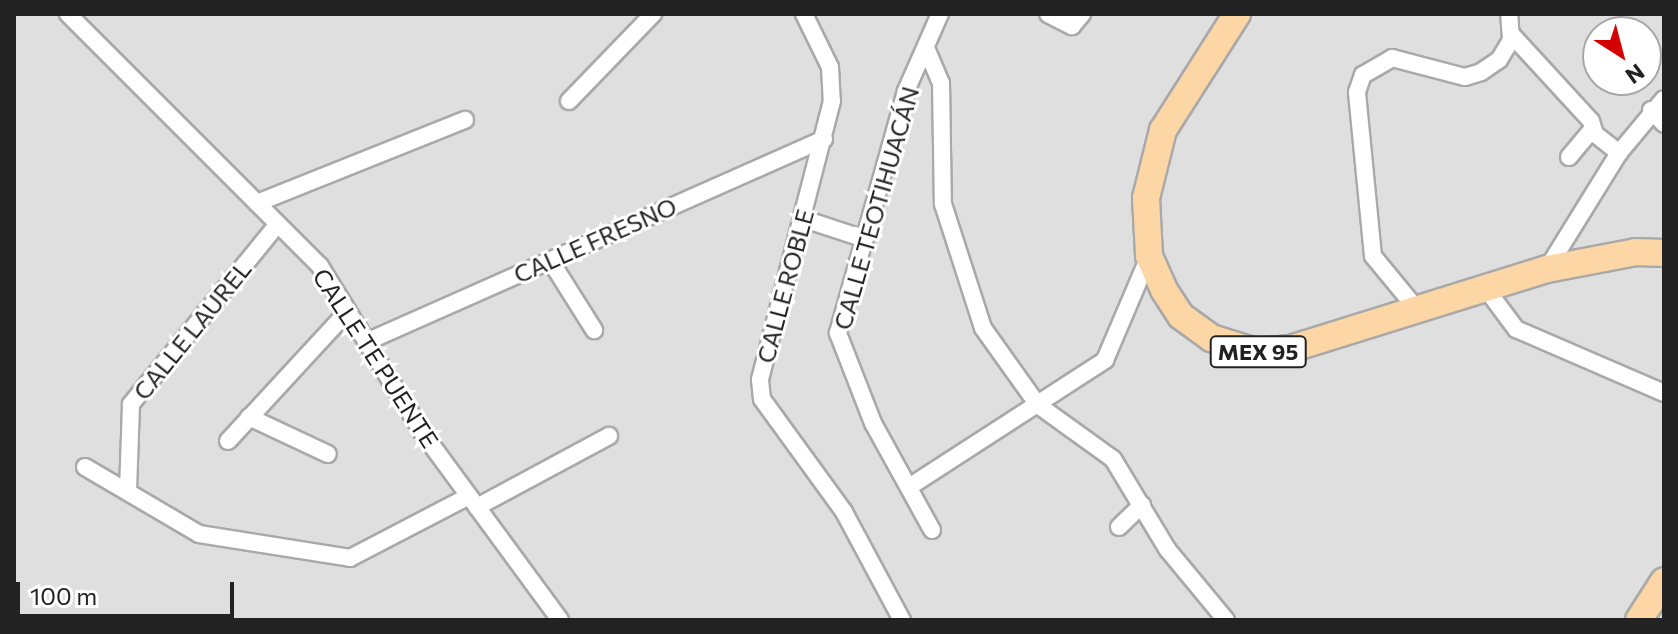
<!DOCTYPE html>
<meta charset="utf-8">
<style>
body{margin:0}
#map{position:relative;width:1678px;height:634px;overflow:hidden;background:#f2efe9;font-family:Commissioner,sans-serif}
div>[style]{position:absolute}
.residential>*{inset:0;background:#e0dfdf}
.roads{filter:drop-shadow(2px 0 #a9a9a9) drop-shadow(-2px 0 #a9a9a9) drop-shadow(0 2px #a9a9a9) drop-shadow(0 -2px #a9a9a9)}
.minor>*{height:16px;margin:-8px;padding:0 8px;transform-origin:8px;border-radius:8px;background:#fff}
.primary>*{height:26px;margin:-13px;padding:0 13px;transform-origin:13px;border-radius:13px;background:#fcd6a4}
span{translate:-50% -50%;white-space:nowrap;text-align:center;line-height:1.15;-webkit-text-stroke:6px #fff;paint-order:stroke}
.shield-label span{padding:2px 6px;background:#fff;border:2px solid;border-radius:6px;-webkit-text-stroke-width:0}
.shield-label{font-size:22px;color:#222;font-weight:700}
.street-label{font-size:24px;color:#222}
.frame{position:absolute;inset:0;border:16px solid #222;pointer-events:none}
.north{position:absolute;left:1582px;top:16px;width:80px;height:80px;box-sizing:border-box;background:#fff;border:2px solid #a7a7a7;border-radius:50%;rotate:144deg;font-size:22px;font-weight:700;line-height:32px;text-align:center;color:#222}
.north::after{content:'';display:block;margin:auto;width:28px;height:36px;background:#d40000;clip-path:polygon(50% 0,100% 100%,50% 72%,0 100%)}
.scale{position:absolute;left:16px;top:582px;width:218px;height:36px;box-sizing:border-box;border:4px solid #222;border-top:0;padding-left:10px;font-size:24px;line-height:28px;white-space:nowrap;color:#222;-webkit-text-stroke:6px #fff;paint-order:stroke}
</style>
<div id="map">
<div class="residential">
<div style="clip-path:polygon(evenodd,14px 14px,1664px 14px,1664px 620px,14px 620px,14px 14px,1598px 32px,1646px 32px,1646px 80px,1598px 80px,1598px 32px)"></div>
</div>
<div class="roads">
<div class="minor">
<div style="left:68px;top:14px;width:356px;rotate:45deg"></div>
<div style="left:320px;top:266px;width:195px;rotate:58.4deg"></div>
<div style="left:422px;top:432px;width:233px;rotate:53.7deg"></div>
<div style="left:804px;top:14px;width:59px;rotate:63.9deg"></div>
<div style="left:830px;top:67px;width:34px;rotate:87deg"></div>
<div style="left:832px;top:101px;width:288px;rotate:104.5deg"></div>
<div style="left:760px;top:380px;width:19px;rotate:84deg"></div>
<div style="left:762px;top:399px;width:140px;rotate:54deg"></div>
<div style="left:844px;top:512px;width:123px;rotate:61.8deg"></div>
<div style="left:1048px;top:14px;width:27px;rotate:27deg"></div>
<div style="left:1072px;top:26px;width:16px;rotate:-50deg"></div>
<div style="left:1511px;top:34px;width:118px;rotate:47.4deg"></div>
<div style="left:1591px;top:121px;width:14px;rotate:73deg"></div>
<div style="left:1595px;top:134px;width:31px;rotate:38deg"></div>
<div style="left:926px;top:48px;width:38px;rotate:67deg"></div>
<div style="left:941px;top:83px;width:121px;rotate:89.1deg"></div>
<div style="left:943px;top:204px;width:130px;rotate:72.1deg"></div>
<div style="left:983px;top:328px;width:95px;rotate:54.5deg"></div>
<div style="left:1038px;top:405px;width:92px;rotate:35.8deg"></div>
<div style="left:1113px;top:459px;width:106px;rotate:58.9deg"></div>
<div style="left:1168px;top:550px;width:91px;rotate:50.4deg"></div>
<div style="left:569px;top:101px;width:121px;rotate:-46deg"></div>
<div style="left:1651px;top:110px;width:19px;rotate:47deg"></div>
<div style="left:1569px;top:157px;width:35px;rotate:-50deg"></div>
<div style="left:257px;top:203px;width:224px;rotate:-21.8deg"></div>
<div style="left:804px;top:219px;width:64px;rotate:18.2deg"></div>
<div style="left:550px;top:260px;width:83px;rotate:57.8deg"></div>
<div style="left:1547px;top:269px;width:137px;rotate:-58.2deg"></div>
<div style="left:1619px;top:153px;width:70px;rotate:-50.2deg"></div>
<div style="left:1487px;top:290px;width:49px;rotate:53.4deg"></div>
<div style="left:1516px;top:329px;width:161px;rotate:23.4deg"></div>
<div style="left:1420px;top:313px;width:74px;rotate:-129.5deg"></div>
<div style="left:1373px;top:256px;width:165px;rotate:-95.6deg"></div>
<div style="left:1357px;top:92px;width:18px;rotate:-71deg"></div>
<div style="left:1363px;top:75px;width:34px;rotate:-30deg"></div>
<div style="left:1392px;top:58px;width:75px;rotate:14.6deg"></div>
<div style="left:1465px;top:77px;width:17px;rotate:-17deg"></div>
<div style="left:1481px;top:72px;width:22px;rotate:-34deg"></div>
<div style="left:1499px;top:60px;width:23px;rotate:-59deg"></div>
<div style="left:1511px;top:40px;width:26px;rotate:-94deg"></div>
<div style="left:366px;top:342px;width:501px;rotate:-23.9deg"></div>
<div style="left:249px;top:417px;width:87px;rotate:25.1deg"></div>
<div style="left:228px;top:441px;width:176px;rotate:-47.3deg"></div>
<div style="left:85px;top:467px;width:132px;rotate:30.4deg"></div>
<div style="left:199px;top:534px;width:153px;rotate:9deg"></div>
<div style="left:350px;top:558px;width:134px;rotate:-27.5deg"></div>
<div style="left:909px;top:487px;width:234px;rotate:-32.9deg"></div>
<div style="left:1105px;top:360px;width:112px;rotate:-66.9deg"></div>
<div style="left:128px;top:491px;width:87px;rotate:-88deg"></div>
<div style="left:131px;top:404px;width:231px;rotate:-50.8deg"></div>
<div style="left:477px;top:507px;width:150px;rotate:-28.3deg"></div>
<div style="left:1119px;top:527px;width:32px;rotate:-44deg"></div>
<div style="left:932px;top:530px;width:122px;rotate:-118.9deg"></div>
<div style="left:873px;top:423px;width:97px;rotate:-111.3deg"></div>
<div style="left:838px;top:333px;width:251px;rotate:-74.3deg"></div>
<div style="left:906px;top:91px;width:84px;rotate:-66.2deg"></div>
</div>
<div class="primary">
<div style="left:1237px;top:14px;width:138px;rotate:122.5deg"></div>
<div style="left:1163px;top:130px;width:70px;rotate:104deg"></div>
<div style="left:1146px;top:198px;width:58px;rotate:87deg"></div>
<div style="left:1149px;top:256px;width:37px;rotate:66deg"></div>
<div style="left:1164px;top:290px;width:31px;rotate:57deg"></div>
<div style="left:1181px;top:316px;width:37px;rotate:36deg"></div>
<div style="left:1211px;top:338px;width:47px;rotate:17.3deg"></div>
<div style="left:1256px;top:352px;width:34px;rotate:-5deg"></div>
<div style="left:1290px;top:349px;width:269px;rotate:-17.3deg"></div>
<div style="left:1547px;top:269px;width:91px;rotate:-10.8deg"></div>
<div style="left:1636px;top:252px;width:28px;rotate:2deg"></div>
<div style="left:1639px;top:620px;width:46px;rotate:-57.3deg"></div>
</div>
</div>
<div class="shield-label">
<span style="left:1258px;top:352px">MEX 95</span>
</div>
<div class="street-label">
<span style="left:876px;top:208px;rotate:-74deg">CALLE TEOTIHUACÁN</span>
<span style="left:595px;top:240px;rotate:-24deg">CALLE FRESNO</span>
<span style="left:785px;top:286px;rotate:-75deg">CALLE ROBLE</span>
<span style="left:192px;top:330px;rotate:-51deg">CALLE LAUREL</span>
<span style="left:376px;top:358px;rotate:57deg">CALLE TE PUENTE</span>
</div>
<div class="frame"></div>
<div class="north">N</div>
<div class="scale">100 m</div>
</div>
